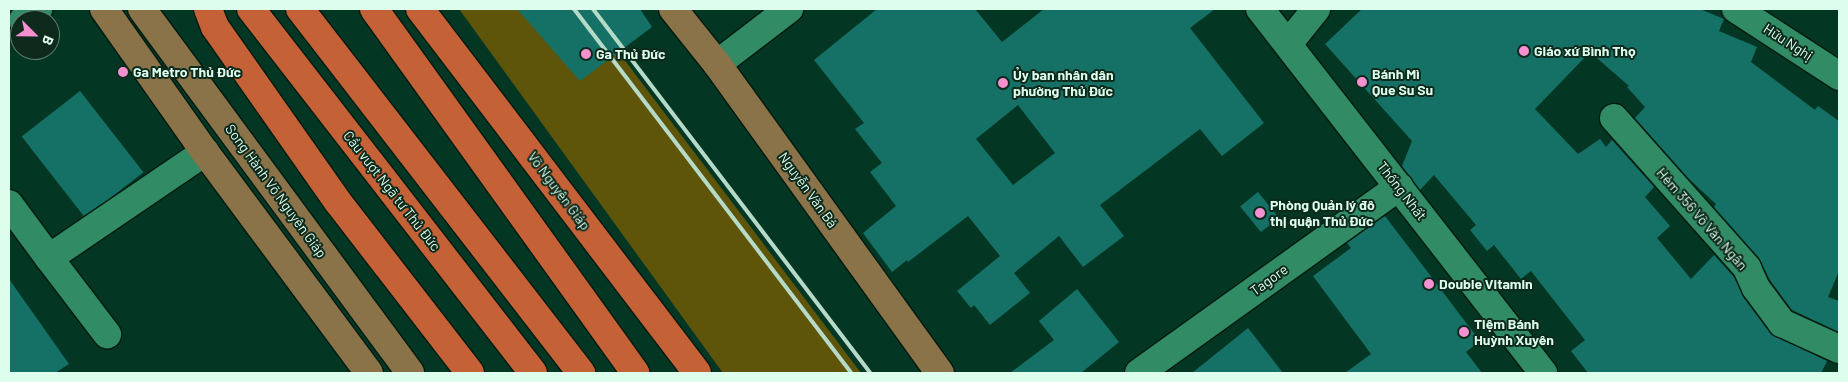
<!DOCTYPE html>
<meta charset="utf-8">
<style>
body{margin:0}
#map{position:relative;width:1848px;height:382px;overflow:hidden;background:#033724;font-family:Barlow,sans-serif}
div>[style]{position:absolute}
.green>*{inset:0;background:#5e550a}
.building>*{inset:0;background:#157166;transform-origin:0 0}
.roads{filter:drop-shadow(1px 0 #011b10) drop-shadow(-1px 0 #011b10) drop-shadow(0 1px #011b10) drop-shadow(0 -1px #011b10)}
.minor>*{height:28px;margin:-14px;padding:0 14px;transform-origin:14px;border-radius:14px;background:#318b65}
.major>*{height:28px;margin:-14px;padding:0 14px;transform-origin:14px;border-radius:14px;background:#8a7249}
.highway>*{height:28px;margin:-14px;padding:0 14px;transform-origin:14px;border-radius:14px;background:#c56137}
.rail>*{height:4px;margin:-2px;padding:0 2px;transform-origin:2px;border-radius:2px;background:#b5dac8}
.dots>*{width:14px;height:14px;translate:-50% -50%;box-sizing:border-box;border:2px solid #0e2a1d;border-radius:50%}
span{translate:-50% -50%;white-space:nowrap;text-align:center;line-height:1.15;-webkit-text-stroke:4px #0e2a1d;paint-order:stroke}
.street-label{font-size:14px;color:#ddfeec}
.poi-label{font-size:14px;color:#ddfeec;font-weight:700}
.left{translate:0 -50%;text-align:left}
.frame{position:absolute;inset:0;border:10px solid #ddfeec;pointer-events:none}
.north{position:absolute;left:10px;top:10px;width:50px;height:50px;box-sizing:border-box;background:#0e2a1d;border:1px solid #617f70;border-radius:50%;rotate:113deg;font-size:14px;font-weight:700;line-height:20px;text-align:center;color:#ddfeec}
.north::after{content:'';display:block;margin:auto;width:18px;height:22px;background:#f590d1;clip-path:polygon(50% 0,100% 100%,50% 72%,0 100%)}
</style>
<div id="map">
<div class="green">
<div style="clip-path:polygon(459px 9px,586px 9px,861px 373px,723px 373px)"></div>
</div>
<div class="building">
<div style="clip-path:polygon(517px 9px,640px 9px,652px 27px,580px 81px)"></div>
<div style="clip-path:polygon(evenodd,877px 9px,975px 9px,1002px 42px,1044px 9px,1215px 9px,1190px 28px,1264px 123px,1222px 156px,1200px 129px,1100px 205px,1124px 236px,1083px 267px,1059px 236px,1014px 273px,1030px 293px,990px 325px,974px 305px,971px 308px,957px 291px,1000px 256px,968px 216px,908px 262px,907px 260px,892px 272px,863px 233px,896px 206px,870px 172px,882px 163px,855px 129px,864px 123px,814px 60px,877px 9px,1018px 105px,1055px 153px,1013px 185px,976px 139px,1018px 105px)"></div>
<div style="clip-path:polygon(1362px 9px,1700px 9px,1724px 19px,1719px 31px,1757px 47px,1751px 62px,1815px 110px,1818px 106px,1839px 121px,1839px 271px,1828px 297px,1839px 301px,1839px 332px,1792px 310px,1770px 280px,1759px 258px,1714px 207px,1716px 204px,1689px 179px,1635px 118px,1645px 107px,1627px 87px,1629px 86px,1590px 52px,1535px 109px,1578px 154px,1600px 139px,1606px 147px,1612px 140px,1654px 187px,1645px 197px,1670px 226px,1657px 238px,1691px 279px,1714px 255px,1734px 277px,1743px 297px,1770px 333px,1827px 361px,1821px 373px,1588px 373px,1571px 351px,1585px 340px,1531px 271px,1521px 279px,1494px 245px,1487px 251px,1470px 230px,1476px 225px,1434px 175px,1420px 190px,1402px 166px,1412px 141px,1325px 44px)"></div>
<div style="left:80px;top:91px;width:103px;height:74px;rotate:52deg"></div>
<div style="left:1258px;top:192px;width:33px;height:23px;rotate:51deg"></div>
<div style="clip-path:polygon(1385px 216px,1480px 341px,1466px 352px,1482px 373px,1345px 373px,1371px 354px,1313px 276px,1351px 248px,1347px 243px)"></div>
<div style="clip-path:polygon(9px 279px,69px 364px,55px 373px,9px 373px)"></div>
<div style="clip-path:polygon(1077px 289px,1119px 342px,1081px 373px,1010px 373px,1054px 340px,1039px 321px)"></div>
<div style="clip-path:polygon(1248px 328px,1283px 373px,1192px 373px)"></div>
</div>
<div class="roads">
<div class="minor">
<div style="left:1260px;top:9px;width:461px;rotate:52.1deg"></div>
<div style="left:1736px;top:9px;width:123px;rotate:33deg"></div>
<div style="left:23px;top:20px;width:19px;rotate:-36deg"></div>
<div style="left:1288px;top:44px;width:45px;rotate:-51.3deg"></div>
<div style="left:717px;top:64px;width:91px;rotate:-37.4deg"></div>
<div style="left:1614px;top:118px;width:200px;rotate:48.4deg"></div>
<div style="left:1747px;top:268px;width:22px;rotate:66deg"></div>
<div style="left:1756px;top:288px;width:44px;rotate:53.4deg"></div>
<div style="left:1782px;top:323px;width:63px;rotate:24.5deg"></div>
<div style="left:9px;top:204px;width:67px;rotate:53.5deg"></div>
<div style="left:49px;top:258px;width:189px;rotate:-34.2deg"></div>
<div style="left:49px;top:258px;width:96px;rotate:52.7deg"></div>
<div style="left:1139px;top:373px;width:320px;rotate:-35.6deg"></div>
</div>
<div class="major">
<div style="left:104px;top:9px;width:175px;rotate:54.8deg"></div>
<div style="left:205px;top:152px;width:275px;rotate:53.4deg"></div>
<div style="left:142px;top:9px;width:452px;rotate:53.6deg"></div>
<div style="left:673px;top:9px;width:70px;rotate:51.3deg"></div>
<div style="left:717px;top:64px;width:381px;rotate:54.2deg"></div>
</div>
<div class="highway">
<div style="left:208px;top:9px;width:19px;rotate:69deg"></div>
<div style="left:215px;top:27px;width:214px;rotate:54.9deg"></div>
<div style="left:338px;top:202px;width:216px;rotate:52.3deg"></div>
<div style="left:251px;top:9px;width:460px;rotate:52.2deg"></div>
<div style="left:300px;top:9px;width:460px;rotate:52.3deg"></div>
<div style="left:374px;top:9px;width:448px;rotate:54.3deg"></div>
<div style="left:420px;top:9px;width:457px;rotate:52.7deg"></div>
</div>
</div>
<div class="rail">
<div style="left:574px;top:9px;width:457px;rotate:52.7deg"></div>
<div style="left:593px;top:9px;width:457px;rotate:52.7deg"></div>
</div>
<div class="dots">
<div style="left:1524px;top:51px;background:#f590d1"></div>
<div style="left:586px;top:54px;background:#f590d1"></div>
<div style="left:123px;top:72px;background:#f590d1"></div>
<div style="left:1362px;top:82px;background:#f590d1"></div>
<div style="left:1003px;top:83px;background:#f590d1"></div>
<div style="left:1260px;top:213px;background:#f590d1"></div>
<div style="left:1429px;top:284px;background:#f590d1"></div>
<div style="left:1464px;top:332px;background:#f590d1"></div>
</div>
<div class="street-label">
<span style="left:1788px;top:42px;rotate:33deg">Hữu Nghị</span>
<span style="left:808px;top:190px;rotate:54deg">Nguyễn Văn Bá</span>
<span style="left:276px;top:191px;rotate:54deg">Song Hành Võ Nguyên Giáp</span>
<span style="left:392px;top:191px;rotate:52deg">Cầu vượt Ngã tư Thủ Đức</span>
<span style="left:559px;top:191px;rotate:53deg">Võ Nguyên Giáp</span>
<span style="left:1402px;top:191px;rotate:52deg">Thống Nhất</span>
<span style="left:1702px;top:219px;rotate:49deg">Hẻm 356 Võ Văn Ngân</span>
<span style="left:1269px;top:280px;rotate:-36deg">Tagore</span>
</div>
<div class="poi-label">
<span class="left" style="left:1534px;top:51px">Giáo xứ Bình Thọ</span>
<span class="left" style="left:596px;top:54px">Ga Thủ Đức</span>
<span class="left" style="left:133px;top:72px">Ga Metro Thủ Đức</span>
<span class="left" style="left:1372px;top:82px">Bánh Mì<br>Que Su Su</span>
<span class="left" style="left:1013px;top:83px">Ủy ban nhân dân<br>phường Thủ Đức</span>
<span class="left" style="left:1270px;top:213px">Phòng Quản lý đô<br>thị quận Thủ Đức</span>
<span class="left" style="left:1439px;top:284px">Double Vitamin</span>
<span class="left" style="left:1474px;top:332px">Tiệm Bánh<br>Huỳnh Xuyên</span>
</div>
<div class="frame"></div>
<div class="north">B</div>
</div>
